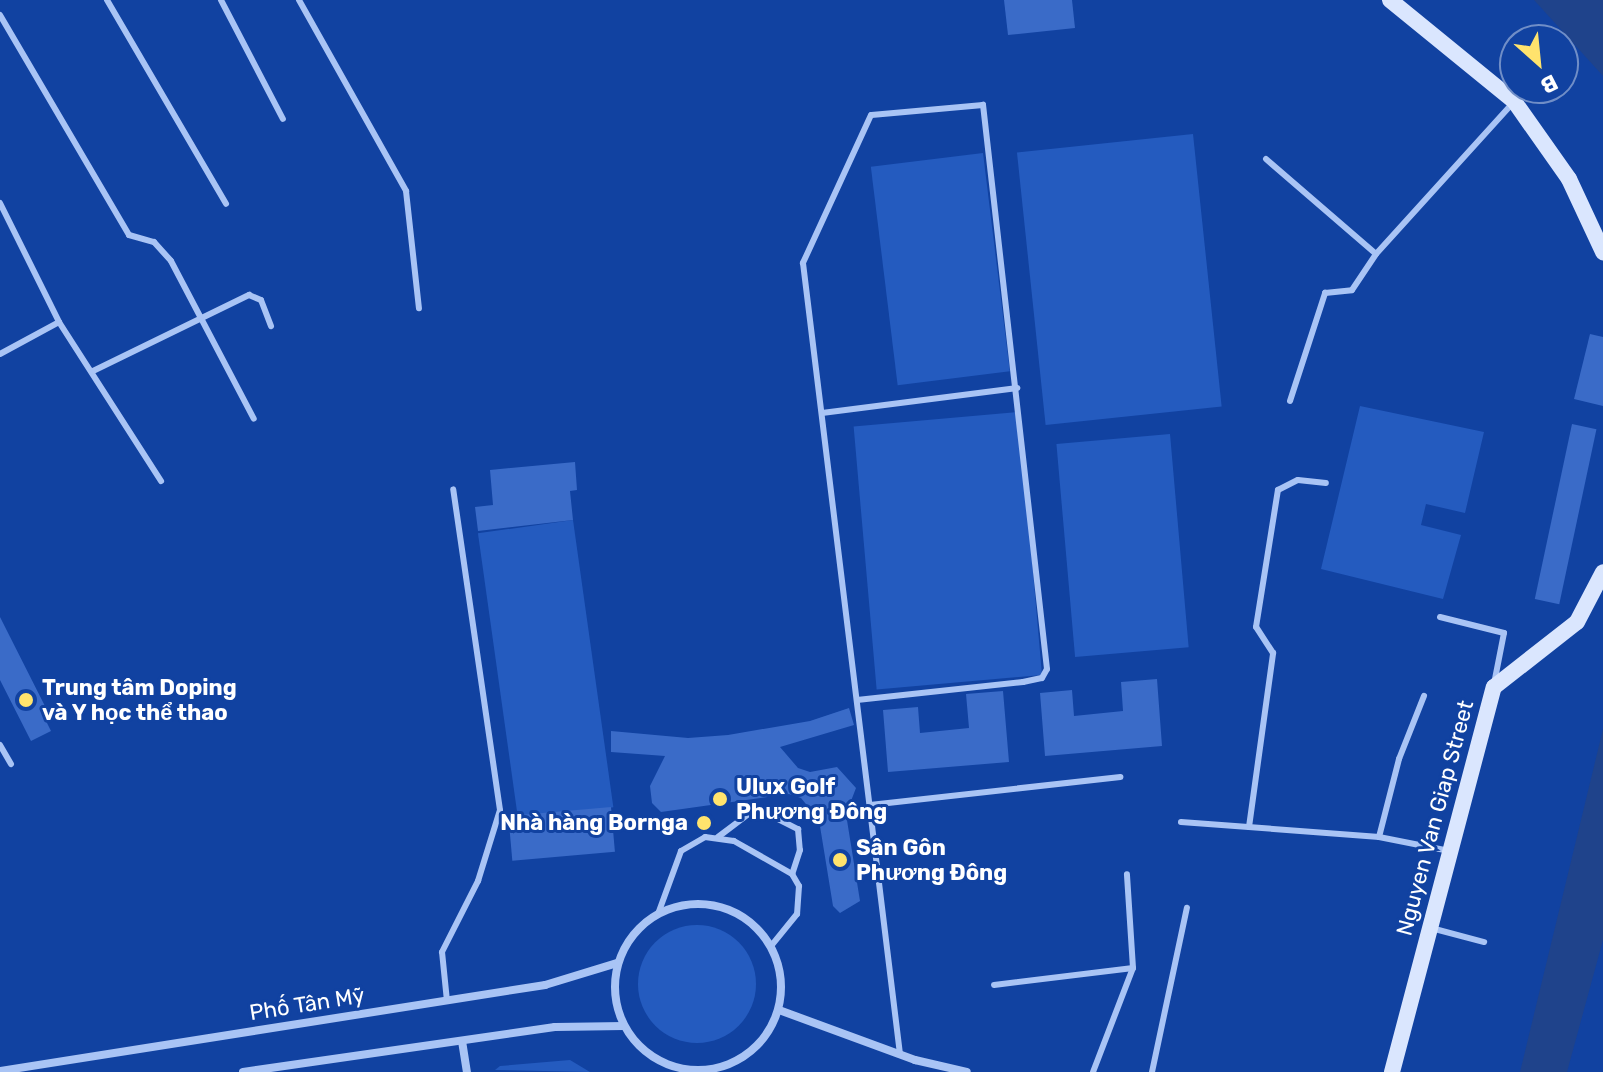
<!DOCTYPE html>
<meta charset="utf-8">
<style>
body{margin:0}
#map{position:relative;width:1603px;height:1072px;overflow:hidden;background:#1142a1;font-family:Rubik,sans-serif}
div>[style]{position:absolute}
.green>*{inset:0;background:#245bbf;transform-origin:0 0}
.round{border-radius:50%}
.water>*{inset:0;background:#1f438b}
.building>*{inset:0;background:#3a6bc8;transform-origin:0 0}
.lane>*{height:6px;margin:-3px;padding:0 3px;transform-origin:3px;border-radius:3px;background:#a9c4f5}
.street>*{height:8px;margin:-4px;padding:0 4px;transform-origin:4px;border-radius:4px;background:#a9c4f5}
.street>.ring{margin:-4px;padding:0;box-sizing:content-box;background:none;border:8px solid #a9c4f5;border-radius:50%}
.secondary>*{height:16px;margin:-8px;padding:0 8px;transform-origin:8px;border-radius:8px;background:#dae6fe}
.dots>*{width:22px;height:22px;translate:-50% -50%;box-sizing:border-box;border:4px solid #1142a1;border-radius:50%}
span{translate:-50% -50%;white-space:nowrap;text-align:center;line-height:1.15;-webkit-text-stroke:6px #1142a1;paint-order:stroke}
.poi-label{font-size:22px;color:#fff;font-weight:700}
.left{translate:0 -50%;text-align:left}
.right{translate:-100% -50%;text-align:right}
.street-label{font-size:22px;color:#fff}
.north{position:absolute;left:1499px;top:24px;width:80px;height:80px;box-sizing:border-box;background:#1142a1;border:2px solid #708ec7;border-radius:50%;rotate:153deg;font-size:22px;font-weight:700;line-height:32px;text-align:center;color:#fff}
.north::after{content:'';display:block;margin:auto;width:28px;height:36px;background:#ffe36d;clip-path:polygon(50% 0,100% 100%,50% 72%,0 100%)}
</style>
<div id="map">
<div class="green">
<div style="left:1193px;top:134px;width:274px;height:177px;rotate:84deg"></div>
<div style="left:983px;top:153px;width:220px;height:113px;rotate:83deg"></div>
<div style="clip-path:polygon(1360px 406px,1484px 432px,1465px 513px,1426px 504px,1421px 525px,1461px 535px,1443px 599px,1321px 569px)"></div>
<div style="left:1019px;top:412px;width:264px;height:166px;rotate:85deg"></div>
<div style="left:1170px;top:434px;width:214px;height:114px;rotate:85deg"></div>
<div style="left:573px;top:520px;width:290px;height:96px;rotate:82deg"></div>
<div class="round" style="left:638px;top:925px;width:118px;height:118px"></div>
<div style="clip-path:polygon(570px 1060px,590px 1072px,495px 1070px,500px 1066px)"></div>
</div>
<div class="water">
<div style="clip-path:polygon(1534px 0,1603px 0,1603px 76px)"></div>
<div style="clip-path:polygon(1603px 729px,1603px 940px,1567px 1072px,1520px 1072px)"></div>
</div>
<div class="building">
<div style="clip-path:polygon(1004px 0,1072px 0,1075px 28px,1008px 35px)"></div>
<div style="clip-path:polygon(1590px 334px,1603px 337px,1603px 406px,1574px 399px)"></div>
<div style="left:1572px;top:424px;width:25px;height:179px;rotate:12deg"></div>
<div style="clip-path:polygon(575px 462px,577px 490px,570px 491px,573px 520px,478px 531px,475px 507px,493px 505px,490px 470px)"></div>
<div style="clip-path:polygon(0 617px,52px 720px,47px 723px,51px 731px,31px 741px,0 680px)"></div>
<div style="clip-path:polygon(1157px 679px,1162px 746px,1045px 756px,1040px 693px,1072px 690px,1074px 716px,1123px 711px,1121px 682px)"></div>
<div style="clip-path:polygon(1003px 691px,1009px 762px,888px 772px,883px 710px,918px 707px,920px 733px,969px 728px,966px 694px)"></div>
<div style="clip-path:polygon(849px 708px,854px 725px,780px 747px,798px 768px,810px 772px,837px 767px,856px 788px,846px 814px,860px 901px,840px 913px,833px 906px,819px 820px,801px 798px,789px 794px,661px 812px,652px 803px,650px 786px,665px 756px,611px 752px,611px 731px,688px 738px,728px 735px,810px 721px)"></div>
<div style="left:611px;top:807px;width:45px;height:103px;rotate:85deg"></div>
</div>
<div class="lane">
<div style="left:107px;top:0;width:236px;rotate:59.7deg"></div>
<div style="left:221px;top:0;width:134px;rotate:62.5deg"></div>
<div style="left:299px;top:0;width:219px;rotate:60.7deg"></div>
<div style="left:406px;top:191px;width:118px;rotate:83.7deg"></div>
<div style="left:0;top:15px;width:255px;rotate:59.6deg"></div>
<div style="left:129px;top:235px;width:26px;rotate:16deg"></div>
<div style="left:154px;top:242px;width:25px;rotate:48deg"></div>
<div style="left:171px;top:261px;width:178px;rotate:62.3deg"></div>
<div style="left:1266px;top:159px;width:145px;rotate:40.8deg"></div>
<div style="left:1376px;top:254px;width:202px;rotate:-47.8deg"></div>
<div style="left:0;top:203px;width:133px;rotate:63.6deg"></div>
<div style="left:59px;top:322px;width:189px;rotate:57.3deg"></div>
<div style="left:0;top:354px;width:67px;rotate:-28.5deg"></div>
<div style="left:93px;top:371px;width:174px;rotate:-26deg"></div>
<div style="left:249px;top:295px;width:13px;rotate:23deg"></div>
<div style="left:261px;top:300px;width:28px;rotate:69deg"></div>
<div style="left:1290px;top:401px;width:114px;rotate:-72deg"></div>
<div style="left:1325px;top:293px;width:27px;rotate:-6deg"></div>
<div style="left:1352px;top:290px;width:43px;rotate:-56.3deg"></div>
<div style="left:822px;top:413px;width:197px;rotate:-7.3deg"></div>
<div style="left:1440px;top:617px;width:66px;rotate:14deg"></div>
<div style="left:1504px;top:633px;width:52px;rotate:101.1deg"></div>
<div style="left:857px;top:700px;width:167px;rotate:-6.2deg"></div>
<div style="left:1023px;top:682px;width:19px;rotate:-12deg"></div>
<div style="left:1042px;top:678px;width:10px;rotate:-61deg"></div>
<div style="left:1047px;top:669px;width:568px;rotate:-96.47deg"></div>
<div style="left:983px;top:105px;width:112px;rotate:174.9deg"></div>
<div style="left:871px;top:115px;width:163px;rotate:114.7deg"></div>
<div style="left:803px;top:263px;width:797px;rotate:83.01deg"></div>
<div style="left:0;top:745px;width:22px;rotate:60deg"></div>
<div style="left:870px;top:805px;width:252px;rotate:-6.4deg"></div>
<div style="left:1181px;top:822px;width:199px;rotate:4.3deg"></div>
<div style="left:1379px;top:837px;width:72px;rotate:11.2deg"></div>
<div style="left:1249px;top:827px;width:176px;rotate:-82.1deg"></div>
<div style="left:1273px;top:653px;width:31px;rotate:-123deg"></div>
<div style="left:1256px;top:627px;width:139px;rotate:-80.9deg"></div>
<div style="left:1278px;top:490px;width:22px;rotate:-27deg"></div>
<div style="left:1298px;top:480px;width:28px;rotate:6deg"></div>
<div style="left:718px;top:837px;width:38px;rotate:-37deg"></div>
<div style="left:748px;top:814px;width:20px"></div>
<div style="left:768px;top:814px;width:34px;rotate:27deg"></div>
<div style="left:798px;top:829px;width:21px;rotate:85deg"></div>
<div style="left:800px;top:850px;width:25px;rotate:108deg"></div>
<div style="left:1379px;top:837px;width:81px;rotate:-75.6deg"></div>
<div style="left:1399px;top:759px;width:68px;rotate:-68.4deg"></div>
<div style="left:658px;top:914px;width:67px;rotate:-69.9deg"></div>
<div style="left:681px;top:851px;width:28px;rotate:-30deg"></div>
<div style="left:705px;top:837px;width:29px;rotate:8deg"></div>
<div style="left:734px;top:841px;width:67px;rotate:29.6deg"></div>
<div style="left:792px;top:874px;width:14px;rotate:60deg"></div>
<div style="left:799px;top:886px;width:28px;rotate:94deg"></div>
<div style="left:797px;top:914px;width:41px;rotate:129.1deg"></div>
<div style="left:1431px;top:928px;width:55px;rotate:14.8deg"></div>
<div style="left:994px;top:985px;width:140px;rotate:-7deg"></div>
<div style="left:447px;top:1001px;width:49px;rotate:-95.8deg"></div>
<div style="left:442px;top:952px;width:80px;rotate:-63.1deg"></div>
<div style="left:478px;top:881px;width:74px;rotate:-72.8deg"></div>
<div style="left:500px;top:810px;width:324px;rotate:-98.3deg"></div>
<div style="left:1093px;top:1072px;width:111px;rotate:-69deg"></div>
<div style="left:1133px;top:968px;width:94px;rotate:-93.7deg"></div>
<div style="left:1152px;top:1072px;width:168px;rotate:-78deg"></div>
</div>
<div class="street">
<div class="ring" style="left:615px;top:904px;width:158px;height:158px"></div>
<div style="left:779px;top:1010px;width:145px;rotate:20.2deg"></div>
<div style="left:915px;top:1060px;width:53px;rotate:13deg"></div>
<div style="left:462px;top:1041px;width:31px;rotate:81deg"></div>
<div style="left:0;top:1071px;width:552px;rotate:-8.97deg"></div>
<div style="left:545px;top:985px;width:75px;rotate:-17deg"></div>
<div style="left:243px;top:1072px;width:315px;rotate:-8.2deg"></div>
<div style="left:555px;top:1027px;width:69px;rotate:-0.8deg"></div>
</div>
<div class="secondary">
<div style="left:1390px;top:0;width:160px;rotate:39.2deg"></div>
<div style="left:1514px;top:101px;width:95px;rotate:54.8deg"></div>
<div style="left:1569px;top:179px;width:81px;rotate:65deg"></div>
<div style="left:1392px;top:1072px;width:398px;rotate:-75.2deg"></div>
<div style="left:1494px;top:687px;width:105px;rotate:-38.1deg"></div>
<div style="left:1577px;top:622px;width:56px;rotate:-62.5deg"></div>
</div>
<div class="dots">
<div style="left:26px;top:700px;background:#ffe36d"></div>
<div style="left:720px;top:799px;background:#ffe36d"></div>
<div style="left:704px;top:823px;background:#ffe36d"></div>
<div style="left:840px;top:860px;background:#ffe36d"></div>
</div>
<div class="poi-label">
<span class="left" style="left:42px;top:700px">Trung tâm Doping<br>và Y học thể thao</span>
<span class="left" style="left:736px;top:799px">Ulux Golf<br>Phương Đông</span>
<span class="right" style="left:688px;top:823px">Nhà hàng Bornga</span>
<span class="left" style="left:856px;top:860px">Sân Gôn<br>Phương Đông</span>
</div>
<div class="street-label">
<span style="left:1435px;top:818px;rotate:-75deg">Nguyen Van Giap Street</span>
<span style="left:307px;top:1004px;rotate:-9deg">Phố Tân Mỹ</span>
</div>
<div class="north">B</div>
</div>
